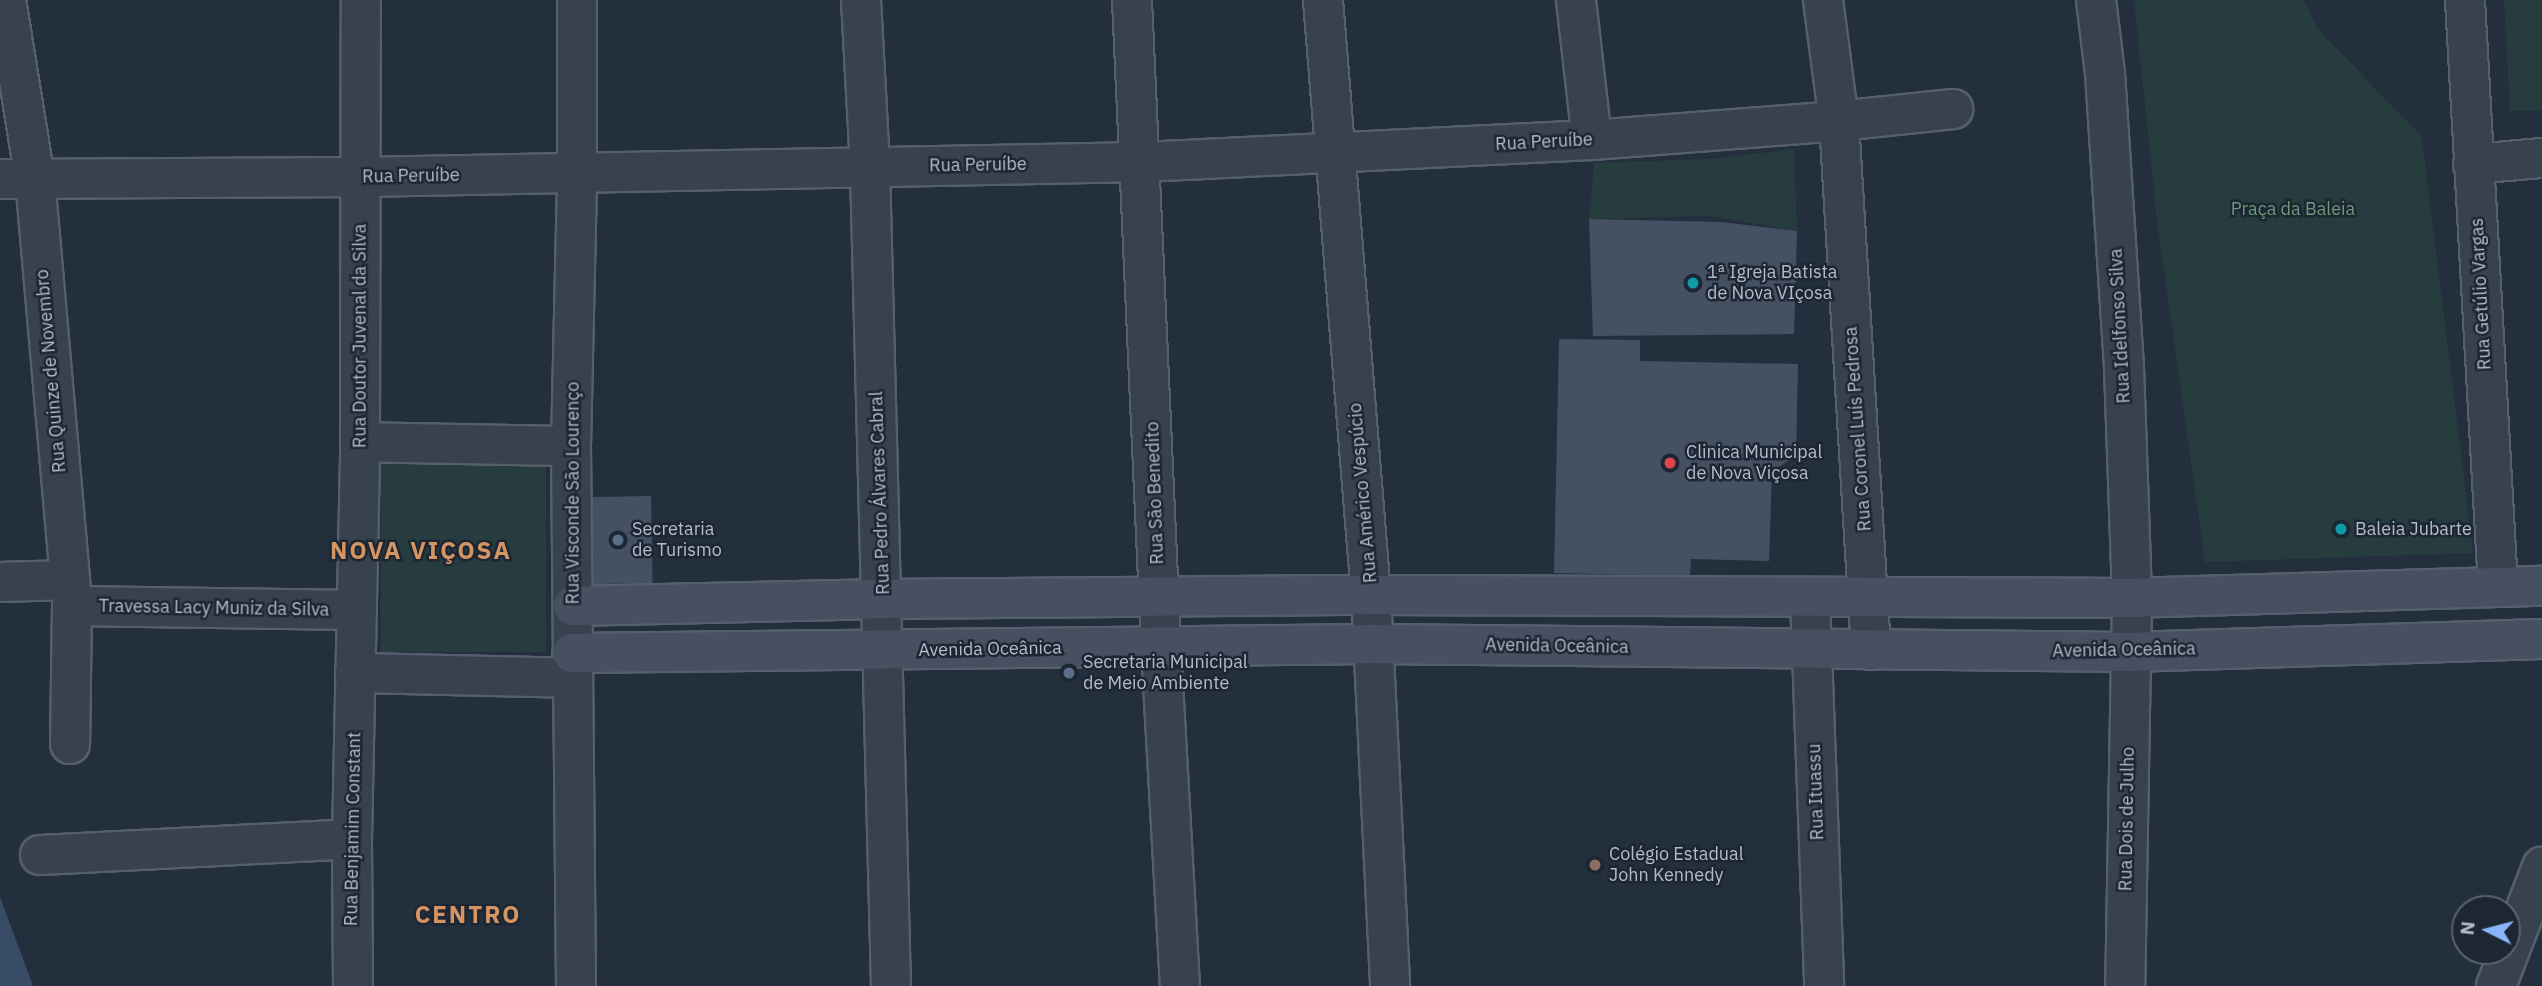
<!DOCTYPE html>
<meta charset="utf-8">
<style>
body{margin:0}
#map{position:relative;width:2542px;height:986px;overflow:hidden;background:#242f3e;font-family:"IBM Plex Sans",sans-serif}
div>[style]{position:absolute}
.green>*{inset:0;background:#263c3f;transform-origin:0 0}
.water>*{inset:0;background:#394c67}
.building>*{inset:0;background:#455162;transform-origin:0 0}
.roads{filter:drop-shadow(2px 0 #565f6c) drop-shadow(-2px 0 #565f6c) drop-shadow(0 2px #565f6c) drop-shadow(0 -2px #565f6c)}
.street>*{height:38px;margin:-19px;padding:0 19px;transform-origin:19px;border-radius:19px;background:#38414e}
.secondary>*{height:38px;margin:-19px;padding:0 19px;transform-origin:19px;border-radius:19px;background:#465061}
.dots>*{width:19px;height:19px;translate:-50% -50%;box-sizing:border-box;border:4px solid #1d2633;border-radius:50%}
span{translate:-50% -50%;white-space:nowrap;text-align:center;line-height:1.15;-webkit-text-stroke:5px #1d2633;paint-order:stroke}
.street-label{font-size:18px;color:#b4bcc9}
.park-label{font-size:18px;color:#6b9a76}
.poi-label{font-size:18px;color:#b4bcc9}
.left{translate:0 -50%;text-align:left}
.district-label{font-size:24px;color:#d59563;font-weight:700;letter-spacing:2px}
.north{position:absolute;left:2451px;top:895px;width:70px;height:70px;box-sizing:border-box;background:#1d2633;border:2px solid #59626f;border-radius:50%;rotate:276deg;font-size:19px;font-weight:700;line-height:28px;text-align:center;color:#b4bcc9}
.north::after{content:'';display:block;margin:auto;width:24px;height:32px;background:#8ab4f8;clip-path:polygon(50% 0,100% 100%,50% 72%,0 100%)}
</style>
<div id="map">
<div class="green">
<div style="clip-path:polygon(2134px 0,2304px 0,2317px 28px,2422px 137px,2473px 553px,2205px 562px,2157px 220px)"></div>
<div style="clip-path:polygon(2504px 0,2542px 0,2542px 110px,2510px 111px)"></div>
<div style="clip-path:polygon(1794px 149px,1797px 231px,1711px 216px,1589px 219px,1594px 163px,1710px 159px)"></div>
<div style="left:381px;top:460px;width:165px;height:192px"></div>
</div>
<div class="water">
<div style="clip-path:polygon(0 897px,33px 986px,0 986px)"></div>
</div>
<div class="building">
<div style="clip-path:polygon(1589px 219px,1722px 222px,1797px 231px,1794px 334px,1593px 336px)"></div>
<div style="clip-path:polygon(1559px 339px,1640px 340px,1640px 361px,1798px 364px,1796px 456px,1772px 471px,1769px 561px,1691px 559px,1690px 576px,1554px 573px)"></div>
<div style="left:651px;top:496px;width:87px;height:67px;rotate:89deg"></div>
</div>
<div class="roads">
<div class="street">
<div style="left:6px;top:0;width:181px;rotate:80.8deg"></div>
<div style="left:35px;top:179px;width:429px;rotate:85deg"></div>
<div style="left:72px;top:606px;width:138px;rotate:90.8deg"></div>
<div style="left:861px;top:0;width:168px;rotate:86.9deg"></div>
<div style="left:870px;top:168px;width:818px;rotate:88.53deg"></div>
<div style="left:1132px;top:0;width:648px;rotate:87.43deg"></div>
<div style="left:1161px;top:647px;width:340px;rotate:86.8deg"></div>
<div style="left:1323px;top:0;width:597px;rotate:85.39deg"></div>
<div style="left:1371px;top:595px;width:391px;rotate:87.2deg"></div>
<div style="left:1576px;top:0;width:141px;rotate:83.5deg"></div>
<div style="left:1823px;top:0;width:122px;rotate:82.5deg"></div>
<div style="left:1839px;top:121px;width:530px;rotate:86.54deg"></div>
<div style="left:2096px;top:0;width:74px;rotate:83deg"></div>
<div style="left:2105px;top:73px;width:295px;rotate:86.3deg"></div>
<div style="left:2124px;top:367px;width:231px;rotate:88deg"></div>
<div style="left:2132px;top:598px;width:388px;rotate:91deg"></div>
<div style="left:2465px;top:0;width:588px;rotate:86.78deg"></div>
<div style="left:2473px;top:164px;width:69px;rotate:-5deg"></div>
<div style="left:0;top:179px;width:362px;rotate:-0.3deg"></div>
<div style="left:362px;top:177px;width:780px;rotate:-1.1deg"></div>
<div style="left:1142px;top:162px;width:451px;rotate:-2.8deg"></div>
<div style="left:1592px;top:140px;width:248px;rotate:-4.4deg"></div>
<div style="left:1839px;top:121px;width:115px;rotate:-6deg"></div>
<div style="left:360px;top:442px;width:211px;rotate:1.1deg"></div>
<div style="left:0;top:582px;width:69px;rotate:-1.7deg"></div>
<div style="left:1810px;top:598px;width:388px;rotate:87.9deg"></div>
<div style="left:72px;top:606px;width:285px;rotate:0.8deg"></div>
<div style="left:355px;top:673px;width:217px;rotate:1.3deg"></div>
<div style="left:40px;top:855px;width:312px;rotate:-2.9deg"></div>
<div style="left:353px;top:986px;width:147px;rotate:-90.4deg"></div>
<div style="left:352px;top:839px;width:397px;rotate:-88.8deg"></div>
<div style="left:360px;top:442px;width:442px;rotate:-89.9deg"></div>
<div style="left:576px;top:986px;width:540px;rotate:-90.53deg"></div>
<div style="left:571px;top:446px;width:273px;rotate:-88.7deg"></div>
<div style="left:577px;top:173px;width:173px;rotate:-90deg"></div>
<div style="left:2496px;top:986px;width:128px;rotate:-68.9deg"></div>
</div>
<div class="secondary">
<div style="left:573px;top:606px;width:310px;rotate:-1.3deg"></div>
<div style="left:883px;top:599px;width:488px;rotate:-0.5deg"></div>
<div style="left:1371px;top:595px;width:761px;rotate:0.23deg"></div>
<div style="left:2132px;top:598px;width:410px;rotate:-1.7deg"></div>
<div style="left:572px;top:653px;width:800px;rotate:-0.64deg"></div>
<div style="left:1372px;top:644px;width:758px;rotate:0.6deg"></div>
<div style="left:2130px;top:652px;width:412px;rotate:-1.8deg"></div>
</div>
</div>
<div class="dots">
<div style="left:1693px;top:283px;background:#0f9aa8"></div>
<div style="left:1670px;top:463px;background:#e0444e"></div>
<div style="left:2341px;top:529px;background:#0f9aa8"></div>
<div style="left:618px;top:540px;background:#5c6f8a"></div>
<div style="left:1069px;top:673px;background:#5c6f8a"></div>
<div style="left:1595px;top:865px;background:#8d6e63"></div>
</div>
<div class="street-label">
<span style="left:1544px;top:142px;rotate:-3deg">Rua Peruíbe</span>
<span style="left:978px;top:165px;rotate:-1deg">Rua Peruíbe</span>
<span style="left:411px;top:176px;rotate:-1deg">Rua Peruíbe</span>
<span style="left:2481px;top:294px;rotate:-93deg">Rua Getúlio Vargas</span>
<span style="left:2120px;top:326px;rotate:-93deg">Rua Idelfonso Silva</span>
<span style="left:360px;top:336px;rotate:-90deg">Rua Doutor Juvenal da Silva</span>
<span style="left:51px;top:371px;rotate:-95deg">Rua Quinze de Novembro</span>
<span style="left:1858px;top:429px;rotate:-94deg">Rua Coronel Luís Pedrosa</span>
<span style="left:573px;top:493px;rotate:-90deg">Rua Visconde São Lourenço</span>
<span style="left:880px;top:493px;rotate:-92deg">Rua Pedro Álvares Cabral</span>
<span style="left:1155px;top:493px;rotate:-92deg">Rua São Benedito</span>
<span style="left:1363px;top:493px;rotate:-95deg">Rua Américo Vespúcio</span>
<span style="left:214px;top:608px;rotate:1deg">Travessa Lacy Muniz da Silva</span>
<span style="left:1557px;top:646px;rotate:1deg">Avenida Oceânica</span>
<span style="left:990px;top:649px;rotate:-1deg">Avenida Oceânica</span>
<span style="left:2124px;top:650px;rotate:-1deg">Avenida Oceânica</span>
<span style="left:1816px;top:792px;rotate:-92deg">Rua Ituassu</span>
<span style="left:2127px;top:819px;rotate:-89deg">Rua Dois de Julho</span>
<span style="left:353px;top:829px;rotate:-89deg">Rua Benjamim Constant</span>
</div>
<div class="park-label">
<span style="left:2293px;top:209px">Praça da Baleia</span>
</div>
<div class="poi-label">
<span class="left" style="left:1707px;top:283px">1ª Igreja Batista<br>de Nova VIçosa</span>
<span class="left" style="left:1686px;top:463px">Clinica Municipal<br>de Nova Viçosa</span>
<span class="left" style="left:2355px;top:529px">Baleia Jubarte</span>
<span class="left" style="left:632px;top:540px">Secretaria<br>de Turismo</span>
<span class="left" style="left:1083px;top:673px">Secretaria Municipal<br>de Meio Ambiente</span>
<span class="left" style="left:1609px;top:865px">Colégio Estadual<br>John Kennedy</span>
</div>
<div class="district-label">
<span style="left:421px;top:551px">NOVA VIÇOSA</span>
<span style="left:468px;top:915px">CENTRO</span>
</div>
<div class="north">N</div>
</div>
